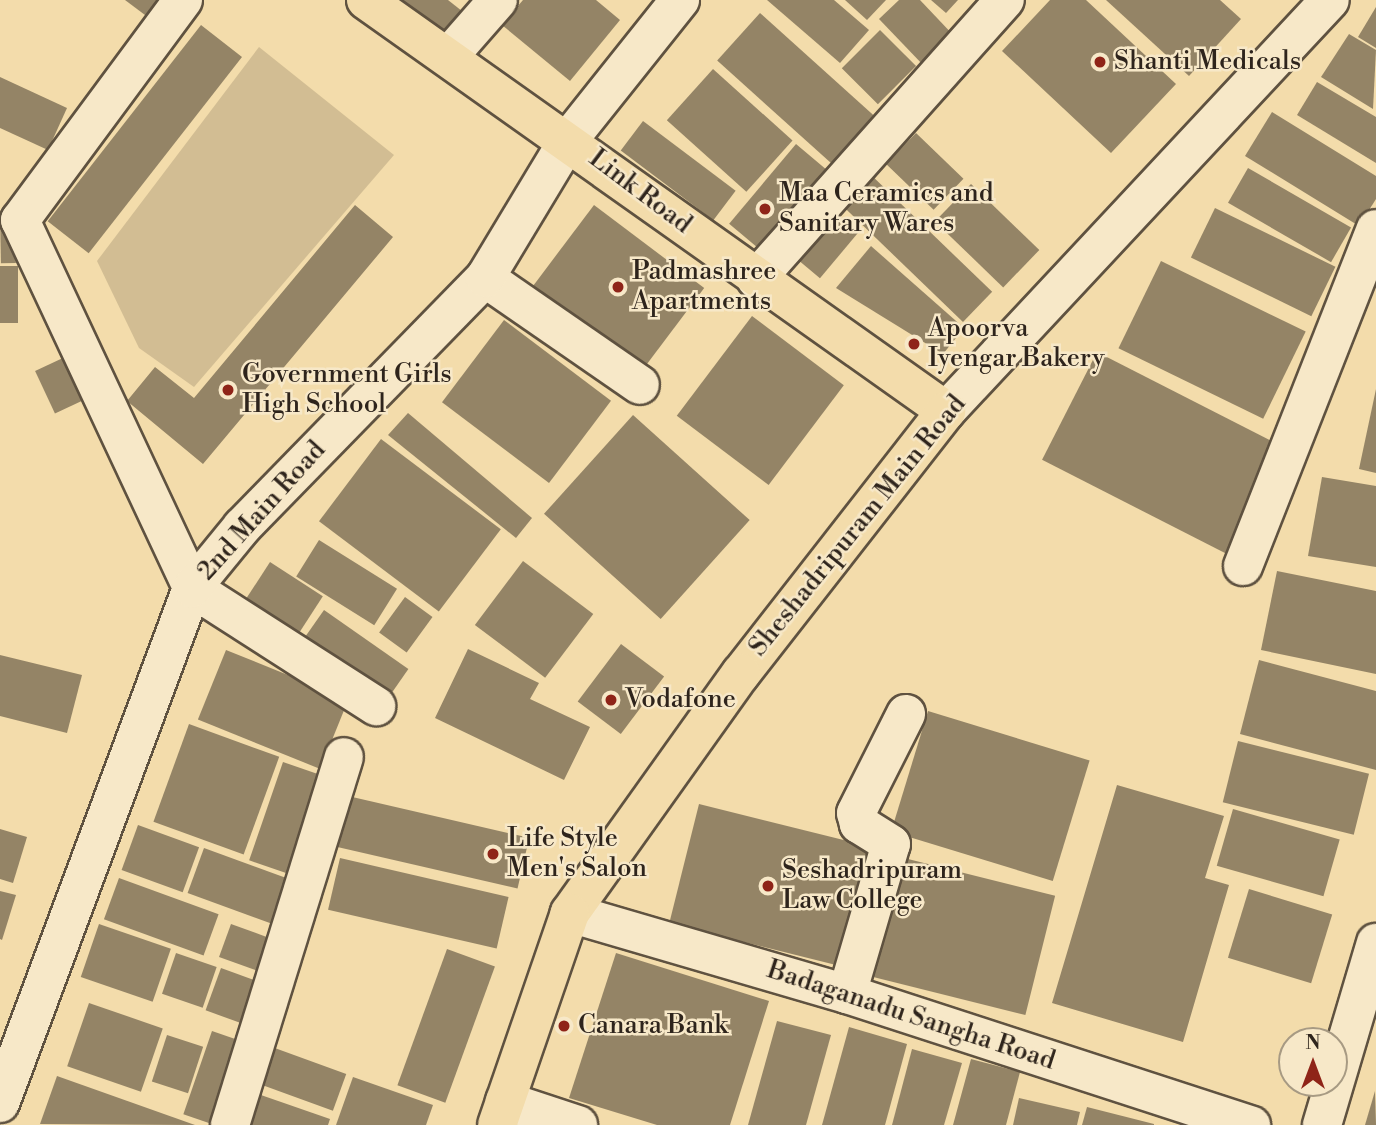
<!DOCTYPE html>
<style>
body{margin:0}
#map{position:relative;width:1376px;height:1125px;overflow:hidden;background:#f3dcab;font-family:"Libre Bodoni",serif}
div>[style]{position:absolute}
.green>*{inset:0;background:#d2bd93}
.building>*{inset:0;background:#948466;transform-origin:0 0}
.roads{filter:drop-shadow(2px 0 #5f5240) drop-shadow(-2px 0 #5f5240) drop-shadow(0 2px #5f5240) drop-shadow(0 -2px #5f5240)}
.minor>*{height:38px;margin:-19px;padding:0 19px;transform-origin:19px;border-radius:19px;background:#f7e8c8}
.major>*{height:38px;margin:-19px;padding:0 19px;transform-origin:19px;border-radius:19px;background:#f3dcab}
.dots>*{width:19px;height:19px;translate:-50% -50%;box-sizing:border-box;border:4px solid #f7e8c8;border-radius:50%}
span{translate:-50% -50%;white-space:nowrap;text-align:center;line-height:1.15;-webkit-text-stroke:5px #f7e8c8;paint-order:stroke}
.poi-label{font-size:26px;color:#2e241c}
.left{translate:0 -50%;text-align:left}
.street-label{font-size:26px;color:#2e241c}
.north{position:absolute;left:1278px;top:1027px;width:70px;height:70px;box-sizing:border-box;background:#f7e8c8;border:2px solid #a79a83;border-radius:50%;rotate:0deg;font-size:19px;font-weight:700;line-height:28px;text-align:center;color:#2e241c}
.north::after{content:'';display:block;margin:auto;width:24px;height:32px;background:#8f2418;clip-path:polygon(50% 0,100% 100%,50% 72%,0 100%)}
</style>
<div id="map">
<div class="green">
<div style="clip-path:polygon(259px 47px,394px 155px,194px 387px,139px 348px,97px 261px)"></div>
</div>
<div class="building">
<div style="clip-path:polygon(125px 0,163px 0,149px 18px)"></div>
<div style="clip-path:polygon(385px 0,448px 0,467px 15px,442px 45px)"></div>
<div style="clip-path:polygon(523px 0,596px 0,620px 20px,570px 81px,502px 25px)"></div>
<div style="clip-path:polygon(767px 0,834px 0,869px 30px,840px 63px)"></div>
<div style="clip-path:polygon(845px 0,886px 0,867px 20px)"></div>
<div style="clip-path:polygon(899px 0,920px 0,956px 38px,925px 67px,879px 19px)"></div>
<div style="clip-path:polygon(931px 0,958px 0,946px 13px)"></div>
<div style="clip-path:polygon(1050px 0,1086px 0,1176px 84px,1111px 153px,1002px 51px)"></div>
<div style="clip-path:polygon(1106px 0,1220px 0,1241px 19px,1189px 76px)"></div>
<div style="clip-path:polygon(1376px 7px,1376px 48px,1358px 37px)"></div>
<div style="left:760px;top:13px;width:161px;height:64px;rotate:42deg"></div>
<div style="left:201px;top:25px;width:52px;height:249px;rotate:38deg"></div>
<div style="left:880px;top:30px;width:51px;height:54px;rotate:45deg"></div>
<div style="clip-path:polygon(1349px 34px,1376px 50px,1373px 109px,1321px 77px)"></div>
<div style="left:713px;top:69px;width:107px;height:69px;rotate:42deg"></div>
<div style="clip-path:polygon(0 77px,67px 108px,48px 150px,0 128px)"></div>
<div style="clip-path:polygon(1317px 82px,1376px 117px,1376px 163px,1297px 115px)"></div>
<div style="clip-path:polygon(1272px 112px,1376px 176px,1376px 199px,1359px 226px,1245px 156px)"></div>
<div style="left:643px;top:121px;width:116px;height:37px;rotate:37deg"></div>
<div style="left:916px;top:133px;width:66px;height:43px;rotate:44deg"></div>
<div style="left:796px;top:144px;width:50px;height:104px;rotate:40deg"></div>
<div style="left:1248px;top:168px;width:119px;height:40px;rotate:30deg"></div>
<div style="left:867px;top:171px;width:174px;height:42px;rotate:44deg"></div>
<div style="left:971px;top:184px;width:95px;height:52px;rotate:44deg"></div>
<div style="clip-path:polygon(355px 205px,393px 237px,203px 464px,127px 401px,155px 367px,194px 398px)"></div>
<div style="left:594px;top:205px;width:138px;height:101px;rotate:37deg"></div>
<div style="left:828px;top:208px;width:39px;height:59px;rotate:40deg"></div>
<div style="left:1215px;top:208px;width:134px;height:55px;rotate:26deg"></div>
<div style="left:15px;top:212px;width:51px;height:15px;rotate:89deg"></div>
<div style="clip-path:polygon(871px 246px,964px 328px,943px 354px,836px 288px)"></div>
<div style="left:1161px;top:261px;width:161px;height:97px;rotate:26deg"></div>
<div style="left:18px;top:266px;width:57px;height:18px;rotate:90deg"></div>
<div style="left:752px;top:316px;width:115px;height:125px;rotate:37deg"></div>
<div style="left:504px;top:320px;width:134px;height:103px;rotate:37deg"></div>
<div style="left:1097px;top:352px;width:208px;height:121px;rotate:27deg"></div>
<div style="left:65px;top:357px;width:47px;height:33px;rotate:65deg"></div>
<div style="clip-path:polygon(1376px 389px,1376px 473px,1359px 469px)"></div>
<div style="clip-path:polygon(408px 413px,532px 518px,516px 538px,388px 435px)"></div>
<div style="left:633px;top:415px;width:157px;height:133px;rotate:42deg"></div>
<div style="left:381px;top:439px;width:150px;height:103px;rotate:37deg"></div>
<div style="clip-path:polygon(1322px 477px,1376px 486px,1376px 567px,1308px 556px)"></div>
<div style="left:319px;top:540px;width:92px;height:43px;rotate:32deg"></div>
<div style="left:523px;top:561px;width:88px;height:80px;rotate:37deg"></div>
<div style="left:270px;top:562px;width:63px;height:49px;rotate:33deg"></div>
<div style="clip-path:polygon(1277px 571px,1376px 591px,1376px 674px,1261px 650px)"></div>
<div style="left:405px;top:597px;width:34px;height:44px;rotate:36deg"></div>
<div style="left:324px;top:610px;width:103px;height:37px;rotate:35deg"></div>
<div style="left:621px;top:644px;width:54px;height:72px;rotate:37deg"></div>
<div style="clip-path:polygon(468px 649px,539px 683px,530px 699px,590px 727px,564px 780px,435px 718px)"></div>
<div style="left:226px;top:650px;width:132px;height:75px;rotate:22deg"></div>
<div style="clip-path:polygon(0 655px,82px 675px,67px 733px,0 716px)"></div>
<div style="clip-path:polygon(1259px 660px,1376px 691px,1376px 770px,1240px 734px)"></div>
<div style="left:928px;top:711px;width:169px;height:126px;rotate:17deg"></div>
<div style="left:189px;top:724px;width:96px;height:104px;rotate:20deg"></div>
<div style="left:1238px;top:741px;width:135px;height:63px;rotate:14deg"></div>
<div style="left:283px;top:762px;width:49px;height:104px;rotate:19deg"></div>
<div style="clip-path:polygon(1117px 785px,1224px 816px,1205px 878px,1229px 885px,1183px 1042px,1052px 1003px)"></div>
<div style="left:348px;top:796px;width:186px;height:52px;rotate:13deg"></div>
<div style="left:699px;top:804px;width:177px;height:123px;rotate:14deg"></div>
<div style="left:1233px;top:809px;width:111px;height:59px;rotate:16deg"></div>
<div style="left:138px;top:825px;width:65px;height:48px;rotate:20deg"></div>
<div style="clip-path:polygon(0 829px,27px 837px,13px 883px,0 879px)"></div>
<div style="left:204px;top:848px;width:97px;height:48px;rotate:20deg"></div>
<div style="left:896px;top:856px;width:164px;height:123px;rotate:14deg"></div>
<div style="left:340px;top:858px;width:173px;height:53px;rotate:13deg"></div>
<div style="left:119px;top:878px;width:106px;height:44px;rotate:20deg"></div>
<div style="left:1249px;top:889px;width:87px;height:72px;rotate:17deg"></div>
<div style="clip-path:polygon(0 891px,16px 895px,2px 940px,0 939px)"></div>
<div style="left:99px;top:924px;width:76px;height:56px;rotate:19deg"></div>
<div style="left:231px;top:924px;width:45px;height:35px;rotate:20deg"></div>
<div style="left:447px;top:949px;width:51px;height:145px;rotate:20deg"></div>
<div style="left:176px;top:953px;width:43px;height:43px;rotate:19deg"></div>
<div style="clip-path:polygon(616px 953px,769px 1001px,730px 1125px,657px 1125px,569px 1098px)"></div>
<div style="left:221px;top:968px;width:47px;height:45px;rotate:20deg"></div>
<div style="left:89px;top:1003px;width:78px;height:67px;rotate:19deg"></div>
<div style="clip-path:polygon(777px 1021px,831px 1035px,806px 1125px,748px 1125px)"></div>
<div style="clip-path:polygon(849px 1027px,907px 1044px,885px 1125px,822px 1125px)"></div>
<div style="left:212px;top:1031px;width:39px;height:88px;rotate:19deg"></div>
<div style="left:167px;top:1035px;width:38px;height:49px;rotate:18deg"></div>
<div style="left:272px;top:1047px;width:79px;height:39px;rotate:20deg"></div>
<div style="clip-path:polygon(912px 1049px,962px 1063px,944px 1125px,892px 1125px)"></div>
<div style="clip-path:polygon(971px 1059px,1020px 1072px,1006px 1125px,953px 1125px)"></div>
<div style="clip-path:polygon(57px 1076px,195px 1125px,40px 1124px)"></div>
<div style="clip-path:polygon(353px 1077px,433px 1105px,426px 1125px,336px 1125px)"></div>
<div style="clip-path:polygon(1375px 1091px,1376px 1125px,1365px 1125px)"></div>
<div style="clip-path:polygon(258px 1094px,330px 1119px,328px 1125px,247px 1125px)"></div>
<div style="clip-path:polygon(1019px 1098px,1080px 1112px,1077px 1125px,1013px 1125px)"></div>
<div style="clip-path:polygon(1087px 1107px,1154px 1124px,1154px 1125px,1082px 1125px)"></div>
</div>
<div class="roads">
<div class="minor">
<div style="left:183px;top:0;width:274px;rotate:126.5deg"></div>
<div style="left:20px;top:220px;width:406px;rotate:64.9deg"></div>
<div style="left:192px;top:588px;width:219px;rotate:32.7deg"></div>
<div style="left:449px;top:56px;width:74px;rotate:-48.8deg"></div>
<div style="left:485px;top:278px;width:188px;rotate:34.6deg"></div>
<div style="left:756px;top:279px;width:374px;rotate:-48.3deg"></div>
<div style="left:946px;top:411px;width:562px;rotate:-46.95deg"></div>
<div style="left:1243px;top:566px;width:362px;rotate:-68.5deg"></div>
<div style="left:570px;top:913px;width:289px;rotate:16.3deg"></div>
<div style="left:847px;top:994px;width:425px;rotate:18deg"></div>
<div style="left:847px;top:994px;width:156px;rotate:-73.7deg"></div>
<div style="left:891px;top:844px;width:38px;rotate:-148deg"></div>
<div style="left:859px;top:824px;width:11px;rotate:-105deg"></div>
<div style="left:856px;top:813px;width:111px;rotate:-63.2deg"></div>
<div style="left:505px;top:1101px;width:77px;rotate:18.2deg"></div>
<div style="left:0;top:1103px;width:550px;rotate:-69.55deg"></div>
<div style="left:192px;top:588px;width:79px;rotate:-50.7deg"></div>
<div style="left:242px;top:527px;width:348px;rotate:-45.7deg"></div>
<div style="left:485px;top:278px;width:162px;rotate:-58.9deg"></div>
<div style="left:569px;top:139px;width:178px;rotate:-51.4deg"></div>
<div style="left:230px;top:1125px;width:385px;rotate:-72.8deg"></div>
<div style="left:1322px;top:1125px;width:190px;rotate:-73.5deg"></div>
</div>
<div class="major">
<div style="left:366px;top:0;width:711px;rotate:35.32deg"></div>
<div style="left:946px;top:411px;width:333px;rotate:128deg"></div>
<div style="left:741px;top:673px;width:295px;rotate:125.5deg"></div>
<div style="left:570px;top:913px;width:224px;rotate:109deg"></div>
</div>
</div>
<div class="dots">
<div style="left:1100px;top:62px;background:#8f2418"></div>
<div style="left:765px;top:209px;background:#8f2418"></div>
<div style="left:618px;top:287px;background:#8f2418"></div>
<div style="left:914px;top:344px;background:#8f2418"></div>
<div style="left:228px;top:390px;background:#8f2418"></div>
<div style="left:611px;top:700px;background:#8f2418"></div>
<div style="left:493px;top:854px;background:#8f2418"></div>
<div style="left:768px;top:886px;background:#8f2418"></div>
<div style="left:564px;top:1026px;background:#8f2418"></div>
</div>
<div class="poi-label">
<span class="left" style="left:1114px;top:62px">Shanti Medicals</span>
<span class="left" style="left:779px;top:209px">Maa Ceramics and<br>Sanitary Wares</span>
<span class="left" style="left:632px;top:287px">Padmashree<br>Apartments</span>
<span class="left" style="left:928px;top:344px">Apoorva<br>Iyengar Bakery</span>
<span class="left" style="left:242px;top:390px">Government Girls<br>High School</span>
<span class="left" style="left:625px;top:700px">Vodafone</span>
<span class="left" style="left:507px;top:854px">Life Style<br>Men's Salon</span>
<span class="left" style="left:782px;top:886px">Seshadripuram<br>Law College</span>
<span class="left" style="left:578px;top:1026px">Canara Bank</span>
</div>
<div class="street-label">
<span style="left:640px;top:192px;rotate:37deg">Link Road</span>
<span style="left:262px;top:511px;rotate:-48deg">2nd Main Road</span>
<span style="left:858px;top:526px;rotate:-51deg">Sheshadripuram Main Road</span>
<span style="left:911px;top:1016px;rotate:18deg">Badaganadu Sangha Road</span>
</div>
<div class="north">N</div>
</div>
